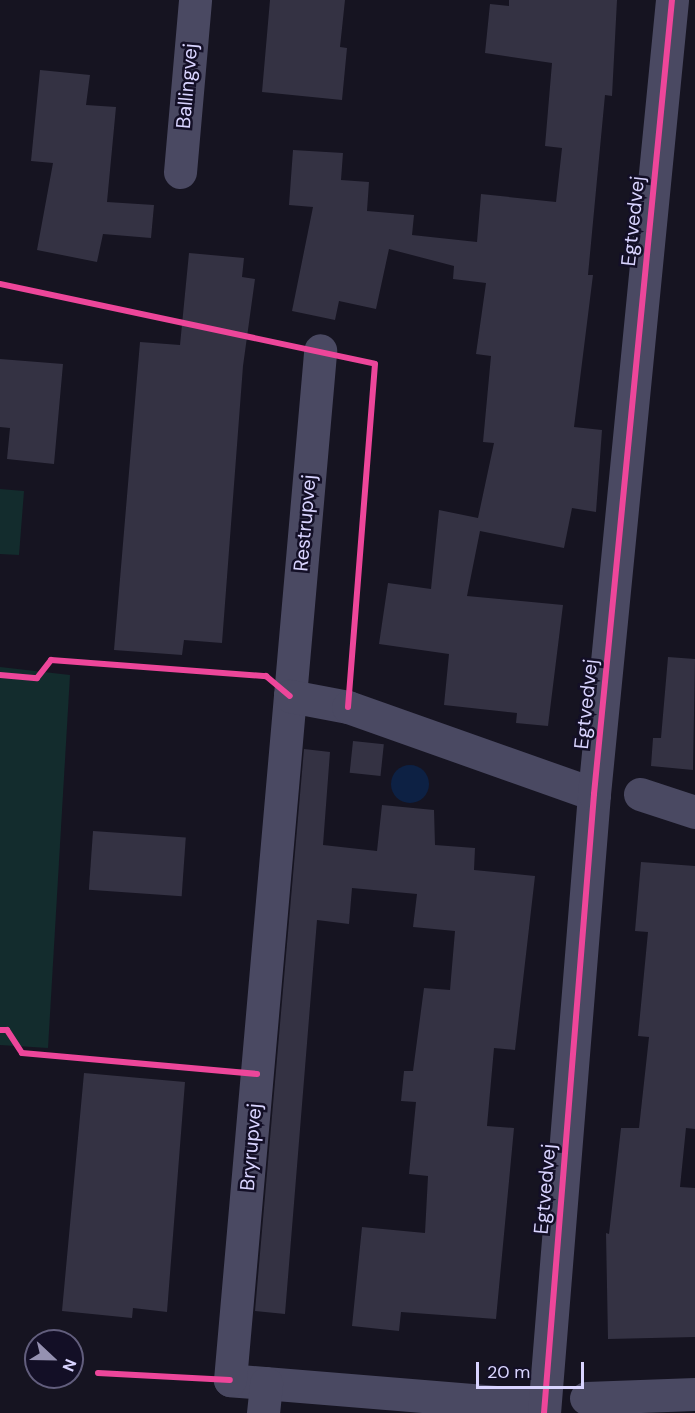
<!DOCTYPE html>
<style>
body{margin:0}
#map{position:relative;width:695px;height:1413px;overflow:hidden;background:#161421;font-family:"DM Sans",sans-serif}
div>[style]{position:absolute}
.green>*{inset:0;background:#132c2d}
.water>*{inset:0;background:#0d2144}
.round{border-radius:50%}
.building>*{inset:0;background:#343243;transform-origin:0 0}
.minor>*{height:33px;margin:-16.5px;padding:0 16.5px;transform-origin:16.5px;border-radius:16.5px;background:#4a4962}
.cycleway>*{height:6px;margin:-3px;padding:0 3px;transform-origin:3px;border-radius:3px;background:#ed469a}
span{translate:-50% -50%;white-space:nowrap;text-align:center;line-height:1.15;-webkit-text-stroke:5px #130f26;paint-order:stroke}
.street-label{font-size:20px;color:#d9d4ff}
.north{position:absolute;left:24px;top:1329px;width:60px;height:60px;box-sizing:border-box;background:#130f26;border:2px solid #625e7d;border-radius:50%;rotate:112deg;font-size:16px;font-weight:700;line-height:24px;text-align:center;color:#d9d4ff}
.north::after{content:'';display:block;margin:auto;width:21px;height:27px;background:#9591b1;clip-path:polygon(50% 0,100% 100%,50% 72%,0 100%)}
.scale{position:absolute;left:476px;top:1362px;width:108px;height:27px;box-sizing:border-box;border:3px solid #d9d4ff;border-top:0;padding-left:8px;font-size:18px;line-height:21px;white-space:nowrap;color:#d9d4ff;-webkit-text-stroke:4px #130f26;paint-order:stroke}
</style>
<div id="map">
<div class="green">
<div style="clip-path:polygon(0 489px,24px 491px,19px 555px,0 554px)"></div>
<div style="clip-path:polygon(0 667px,70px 675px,48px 1048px,0 1045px)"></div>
</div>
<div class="water">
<div class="round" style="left:391px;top:765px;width:38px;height:38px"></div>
</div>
<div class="building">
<div style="clip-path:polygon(270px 0,345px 0,340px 47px,347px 48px,342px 100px,262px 92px)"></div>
<div style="clip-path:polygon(509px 0,617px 0,612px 96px,605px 95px,588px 275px,593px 275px,574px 427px,602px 430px,596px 512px,572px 508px,564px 548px,480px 531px,467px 596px,563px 605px,548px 726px,516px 723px,517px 713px,444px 705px,449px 654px,379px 644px,388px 583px,431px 589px,439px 510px,478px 518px,494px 443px,483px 442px,491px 356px,476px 354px,486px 283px,453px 279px,454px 266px,389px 249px,376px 309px,339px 301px,335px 320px,292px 311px,313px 207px,289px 205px,293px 150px,343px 153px,341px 180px,369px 182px,367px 211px,414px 215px,412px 235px,477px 242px,481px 194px,556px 202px,562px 148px,545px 146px,552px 63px,485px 53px,490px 4px,509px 6px)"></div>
<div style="clip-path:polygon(40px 70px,90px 75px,86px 105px,116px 107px,107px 202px,154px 205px,151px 238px,103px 234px,97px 262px,37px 250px,53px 163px,31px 161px)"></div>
<div style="clip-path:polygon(189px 253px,244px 258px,242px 277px,255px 279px,243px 366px,222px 643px,184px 640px,182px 655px,114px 650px,140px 342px,180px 345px)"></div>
<div style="clip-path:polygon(0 359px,63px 364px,54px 464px,7px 459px,10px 428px,0 427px)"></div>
<div style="clip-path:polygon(668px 657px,695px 659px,693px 770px,651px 766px,653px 738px,661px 738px)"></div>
<div style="left:353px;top:741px;width:31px;height:32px;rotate:6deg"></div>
<div style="clip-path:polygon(304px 749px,330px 752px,323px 845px,377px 851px,382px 805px,434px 810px,435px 845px,475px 848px,474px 870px,535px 876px,515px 1050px,494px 1048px,487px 1126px,514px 1128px,496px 1319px,401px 1312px,399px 1331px,352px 1326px,362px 1227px,425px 1233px,428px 1176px,409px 1174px,416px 1102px,401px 1101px,404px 1071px,413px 1071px,424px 988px,450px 990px,455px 931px,413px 927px,417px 894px,352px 888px,349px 924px,317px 920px,285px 1314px,255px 1311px)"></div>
<div style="left:93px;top:831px;width:93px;height:59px;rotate:4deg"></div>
<div style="clip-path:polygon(641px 862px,695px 866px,695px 1129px,686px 1128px,680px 1187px,695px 1188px,695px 1337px,608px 1339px,606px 1233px,609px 1234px,621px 1128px,639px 1128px,649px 1037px,638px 1036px,648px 932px,635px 931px)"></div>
<div style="clip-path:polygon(84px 1073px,185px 1082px,167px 1312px,133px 1308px,132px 1318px,62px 1311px)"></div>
</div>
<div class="minor">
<div style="left:180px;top:172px;width:173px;rotate:-85deg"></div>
<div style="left:290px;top:696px;width:347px;rotate:-85deg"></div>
<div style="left:640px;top:794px;width:58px;rotate:18.1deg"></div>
<div style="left:586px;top:1398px;width:109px;rotate:-2.1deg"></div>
<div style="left:544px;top:1406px;width:315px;rotate:-175.3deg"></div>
<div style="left:230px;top:1380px;width:687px;rotate:-84.99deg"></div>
<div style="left:290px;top:696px;width:59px;rotate:10.7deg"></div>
<div style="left:348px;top:707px;width:261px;rotate:19.5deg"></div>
<div style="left:263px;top:1413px;width:30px;rotate:-84deg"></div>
<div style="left:544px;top:1413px;width:621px;rotate:-85.38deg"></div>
<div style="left:594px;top:794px;width:798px;rotate:-84.39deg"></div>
</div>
<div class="cycleway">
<div style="left:0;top:284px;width:383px;rotate:12deg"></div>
<div style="left:375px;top:364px;width:344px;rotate:94.5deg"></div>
<div style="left:0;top:675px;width:37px;rotate:5deg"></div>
<div style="left:37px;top:678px;width:23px;rotate:-52deg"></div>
<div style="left:51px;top:660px;width:216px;rotate:4.3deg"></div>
<div style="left:266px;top:676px;width:31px;rotate:40deg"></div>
<div style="left:0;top:1030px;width:7px"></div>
<div style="left:7px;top:1030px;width:27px;rotate:57deg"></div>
<div style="left:22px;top:1053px;width:236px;rotate:5.1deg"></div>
<div style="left:98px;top:1373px;width:132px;rotate:3deg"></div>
<div style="left:544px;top:1413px;width:621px;rotate:-85.38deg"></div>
<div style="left:594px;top:794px;width:798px;rotate:-84.39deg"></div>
</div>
<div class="street-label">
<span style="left:187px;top:86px;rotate:-85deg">Ballingvej</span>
<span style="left:633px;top:221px;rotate:-84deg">Egtvedvej</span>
<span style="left:305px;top:523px;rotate:-85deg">Restrupvej</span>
<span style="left:586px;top:704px;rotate:-84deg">Egtvedvej</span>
<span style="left:251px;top:1147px;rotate:-85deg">Bryrupvej</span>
<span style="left:545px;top:1189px;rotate:-85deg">Egtvedvej</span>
</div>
<div class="north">N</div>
<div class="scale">20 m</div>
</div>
